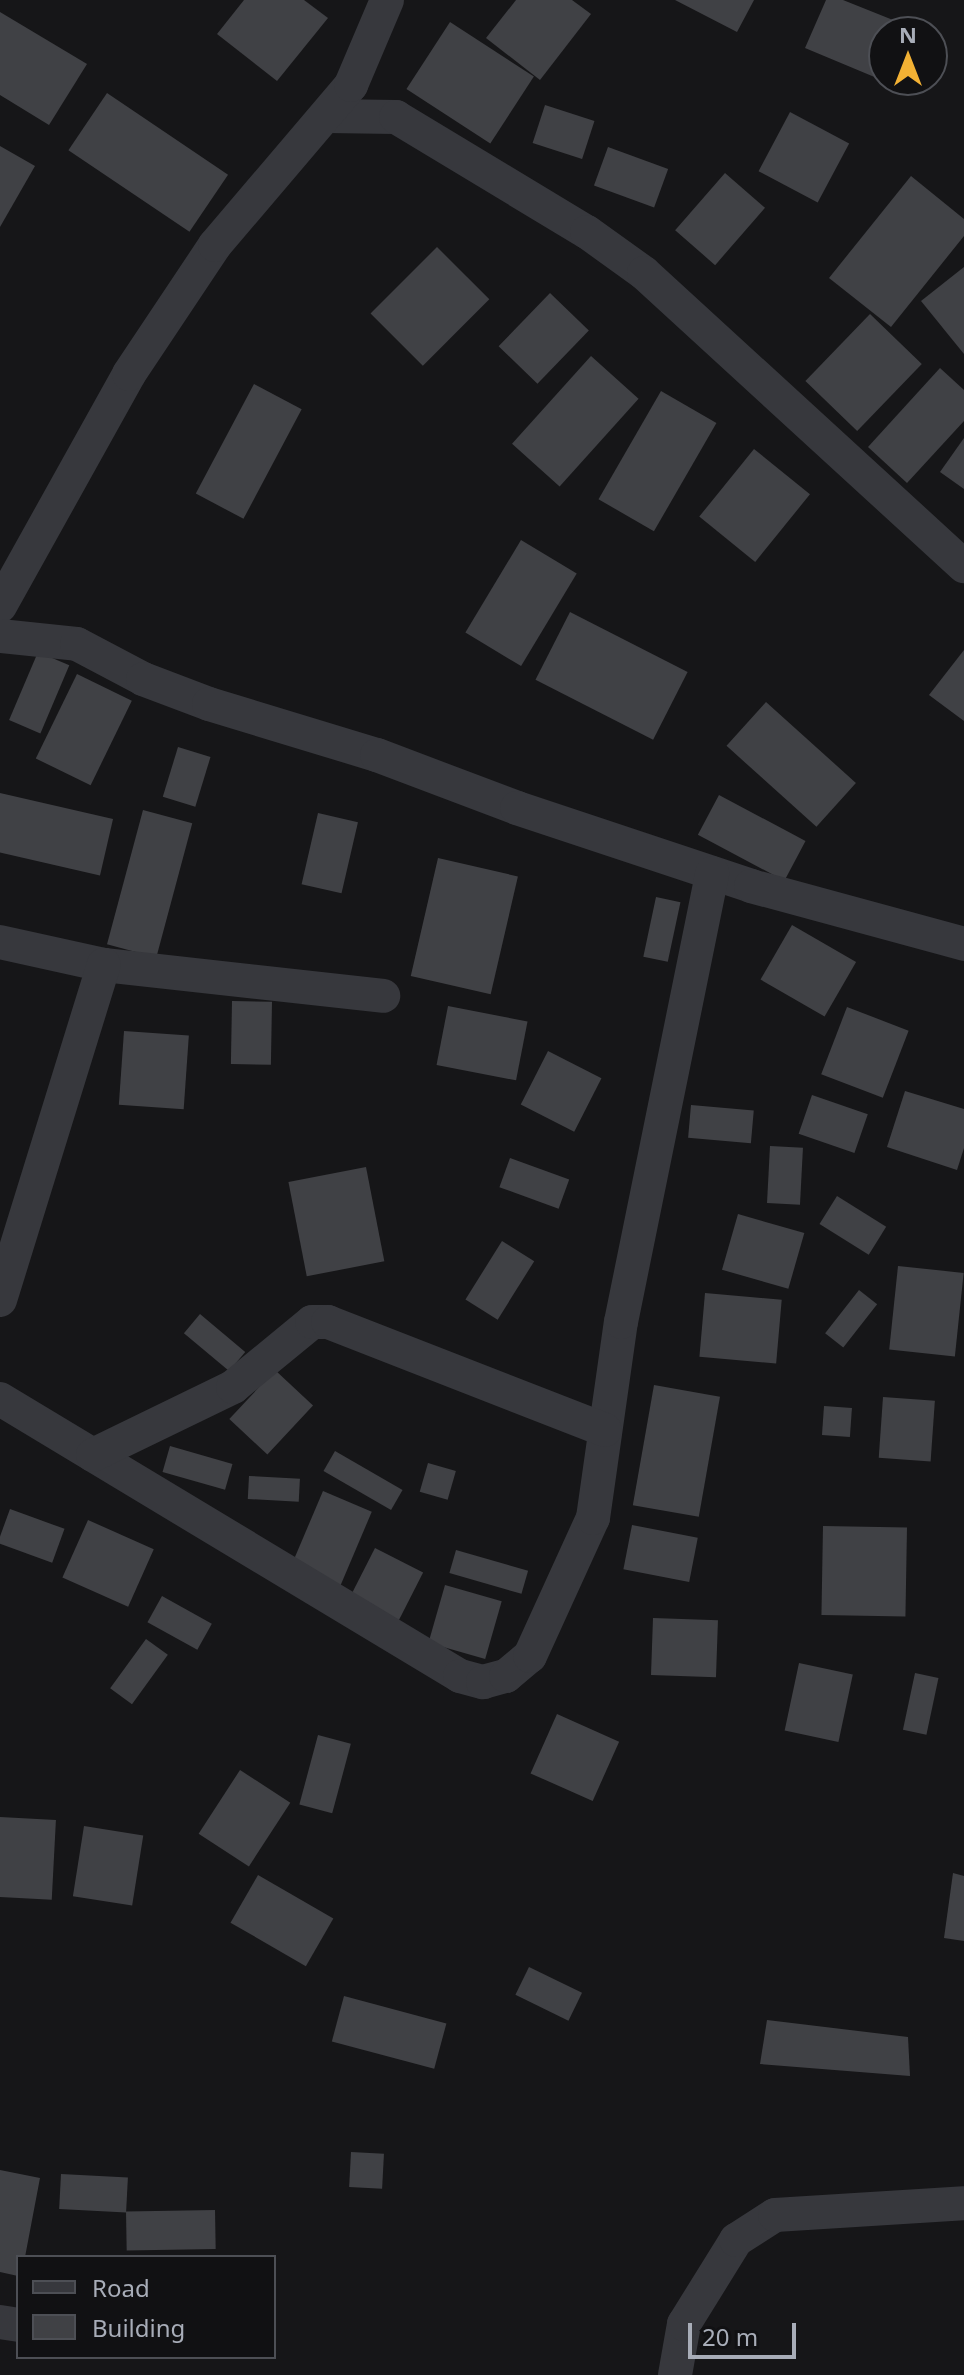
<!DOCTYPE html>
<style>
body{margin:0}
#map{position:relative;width:964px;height:2375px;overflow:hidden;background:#161618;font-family:"Noto Sans",sans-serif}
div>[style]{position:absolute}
.building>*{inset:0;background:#404145;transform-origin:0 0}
.minor>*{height:34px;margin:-17px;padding:0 17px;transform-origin:17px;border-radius:17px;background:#37383d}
span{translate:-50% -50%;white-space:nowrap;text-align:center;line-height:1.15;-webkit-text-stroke:7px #111113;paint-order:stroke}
.legend{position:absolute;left:16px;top:2255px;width:260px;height:104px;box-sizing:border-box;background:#111113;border:2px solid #4d4f55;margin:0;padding:10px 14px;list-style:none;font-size:24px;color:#a8adb8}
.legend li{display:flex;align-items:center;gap:16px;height:40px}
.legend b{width:40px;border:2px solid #4d4f55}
.north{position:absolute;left:868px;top:16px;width:80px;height:80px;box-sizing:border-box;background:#111113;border:2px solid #4d4f55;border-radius:50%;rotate:0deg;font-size:22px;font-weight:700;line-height:32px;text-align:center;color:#a8adb8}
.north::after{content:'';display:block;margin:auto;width:28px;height:36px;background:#f2b134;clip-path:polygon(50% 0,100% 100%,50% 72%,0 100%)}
.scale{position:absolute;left:688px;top:2323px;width:108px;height:36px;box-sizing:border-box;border:4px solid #a8adb8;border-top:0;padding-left:10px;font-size:24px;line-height:28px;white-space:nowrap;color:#a8adb8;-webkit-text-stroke:6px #111113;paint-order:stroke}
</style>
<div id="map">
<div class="building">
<div style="clip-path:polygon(244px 0,304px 0,328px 18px,277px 81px,217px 34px)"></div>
<div style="clip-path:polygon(516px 0,572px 0,591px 14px,540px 80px,486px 38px)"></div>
<div style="clip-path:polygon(675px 0,754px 0,737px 32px)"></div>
<div style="clip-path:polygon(826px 0,843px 0,908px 26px,905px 32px,884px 32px,884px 81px,805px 48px)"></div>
<div style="clip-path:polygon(0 12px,87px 64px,49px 125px,0 95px)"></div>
<div style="left:450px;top:22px;width:100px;height:80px;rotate:33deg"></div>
<div style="left:107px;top:93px;width:146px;height:69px;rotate:34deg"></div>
<div style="left:545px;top:105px;width:52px;height:40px;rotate:18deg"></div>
<div style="left:790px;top:112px;width:67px;height:67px;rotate:28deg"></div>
<div style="clip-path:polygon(0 146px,35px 166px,0 227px)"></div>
<div style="left:608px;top:147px;width:64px;height:41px;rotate:20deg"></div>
<div style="left:725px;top:173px;width:53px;height:76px;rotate:41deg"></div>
<div style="clip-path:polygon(911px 176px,964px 219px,964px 236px,891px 327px,829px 278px)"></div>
<div style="left:437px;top:247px;width:74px;height:94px;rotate:45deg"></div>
<div style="clip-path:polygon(964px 267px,964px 354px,921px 301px)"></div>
<div style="left:550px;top:293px;width:54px;height:74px;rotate:44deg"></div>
<div style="left:870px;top:314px;width:72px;height:93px;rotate:44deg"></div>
<div style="left:591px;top:356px;width:64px;height:118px;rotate:42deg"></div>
<div style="clip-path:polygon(940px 368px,964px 390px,964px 421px,907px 483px,868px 447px)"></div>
<div style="left:254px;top:384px;width:54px;height:124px;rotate:28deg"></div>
<div style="left:661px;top:391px;width:64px;height:125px;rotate:30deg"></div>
<div style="clip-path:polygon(964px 438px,964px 489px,940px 472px)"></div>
<div style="left:754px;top:449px;width:72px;height:87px;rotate:39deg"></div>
<div style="left:521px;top:540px;width:65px;height:108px;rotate:31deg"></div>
<div style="left:570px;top:612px;width:132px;height:76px;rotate:27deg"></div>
<div style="clip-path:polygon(964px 650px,964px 721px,929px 695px)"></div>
<div style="left:38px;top:652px;width:34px;height:74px;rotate:23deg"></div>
<div style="left:77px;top:674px;width:61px;height:94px;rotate:26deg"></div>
<div style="left:766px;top:702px;width:121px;height:59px;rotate:42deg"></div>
<div style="left:178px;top:747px;width:34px;height:52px;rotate:17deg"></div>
<div style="left:0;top:793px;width:116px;height:58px;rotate:13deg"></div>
<div style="left:719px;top:795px;width:98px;height:45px;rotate:28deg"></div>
<div style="left:143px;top:810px;width:51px;height:139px;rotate:15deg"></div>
<div style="left:318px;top:813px;width:41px;height:73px;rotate:13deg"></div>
<div style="left:438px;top:858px;width:82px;height:121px;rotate:13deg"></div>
<div style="left:656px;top:897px;width:25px;height:61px;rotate:12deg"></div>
<div style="left:792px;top:925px;width:74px;height:63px;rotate:30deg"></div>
<div style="left:232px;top:1001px;width:40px;height:63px;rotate:1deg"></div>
<div style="left:448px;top:1006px;width:81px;height:60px;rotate:11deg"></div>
<div style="left:847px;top:1007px;width:66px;height:72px;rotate:21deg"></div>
<div style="left:124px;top:1031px;width:65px;height:74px;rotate:4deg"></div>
<div style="left:548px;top:1051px;width:60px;height:60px;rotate:27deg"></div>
<div style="clip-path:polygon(905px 1091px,964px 1109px,964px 1148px,957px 1170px,887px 1147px)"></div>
<div style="left:812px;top:1095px;width:59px;height:41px;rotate:19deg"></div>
<div style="left:691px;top:1105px;width:63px;height:33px;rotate:5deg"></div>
<div style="left:770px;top:1146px;width:33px;height:57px;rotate:3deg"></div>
<div style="left:510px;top:1158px;width:63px;height:31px;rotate:20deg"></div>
<div style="left:366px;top:1167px;width:96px;height:79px;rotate:79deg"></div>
<div style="left:837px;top:1196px;width:58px;height:33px;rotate:32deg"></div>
<div style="left:738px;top:1214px;width:69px;height:58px;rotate:16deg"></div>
<div style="left:502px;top:1241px;width:38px;height:69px;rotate:32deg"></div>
<div style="left:898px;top:1266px;width:66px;height:84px;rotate:6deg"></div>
<div style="left:859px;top:1290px;width:23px;height:55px;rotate:38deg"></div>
<div style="left:705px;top:1293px;width:77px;height:64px;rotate:5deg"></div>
<div style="left:200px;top:1314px;width:59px;height:25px;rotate:40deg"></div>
<div style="left:275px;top:1370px;width:52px;height:67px;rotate:43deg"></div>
<div style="left:654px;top:1385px;width:67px;height:122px;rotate:10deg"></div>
<div style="left:883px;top:1397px;width:52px;height:61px;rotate:4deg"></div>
<div style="left:824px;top:1406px;width:28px;height:29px;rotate:4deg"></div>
<div style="left:170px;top:1446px;width:65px;height:27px;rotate:16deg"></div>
<div style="left:335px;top:1451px;width:78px;height:23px;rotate:30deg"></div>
<div style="left:428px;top:1463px;width:29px;height:30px;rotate:16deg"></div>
<div style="left:249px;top:1476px;width:51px;height:23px;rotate:3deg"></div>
<div style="left:323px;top:1491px;width:53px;height:91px;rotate:23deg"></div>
<div style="left:10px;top:1509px;width:58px;height:36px;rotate:20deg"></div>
<div style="left:88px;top:1520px;width:72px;height:63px;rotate:24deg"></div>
<div style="left:632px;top:1525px;width:67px;height:45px;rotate:11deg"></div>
<div style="left:823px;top:1526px;width:84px;height:89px;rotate:1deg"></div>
<div style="left:375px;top:1548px;width:54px;height:58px;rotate:27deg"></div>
<div style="left:456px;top:1550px;width:75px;height:24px;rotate:16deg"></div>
<div style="left:445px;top:1585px;width:59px;height:60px;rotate:16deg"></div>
<div style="left:162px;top:1596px;width:57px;height:30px;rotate:29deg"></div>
<div style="left:653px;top:1618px;width:65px;height:57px;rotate:2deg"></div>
<div style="left:146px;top:1639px;width:27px;height:61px;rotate:36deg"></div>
<div style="left:799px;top:1663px;width:55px;height:69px;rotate:12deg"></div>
<div style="left:915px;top:1673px;width:24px;height:58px;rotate:12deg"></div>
<div style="left:557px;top:1714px;width:68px;height:65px;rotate:24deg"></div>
<div style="left:318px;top:1735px;width:34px;height:72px;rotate:15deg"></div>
<div style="left:240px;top:1770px;width:60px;height:76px;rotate:33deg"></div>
<div style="left:0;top:1817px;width:56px;height:80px;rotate:3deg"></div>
<div style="left:84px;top:1826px;width:60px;height:71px;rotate:9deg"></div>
<div style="clip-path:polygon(953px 1873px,964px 1876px,964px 1941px,944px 1938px)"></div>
<div style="left:258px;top:1875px;width:87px;height:55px;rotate:30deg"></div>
<div style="left:529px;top:1967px;width:59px;height:31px;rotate:26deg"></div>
<div style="left:344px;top:1996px;width:106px;height:47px;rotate:15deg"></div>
<div style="clip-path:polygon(767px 2020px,908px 2037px,910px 2076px,760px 2064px)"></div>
<div style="left:351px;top:2152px;width:33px;height:35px;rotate:3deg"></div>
<div style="clip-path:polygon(0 2170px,40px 2178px,25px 2257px,18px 2257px,18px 2276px,0 2272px)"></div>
<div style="left:61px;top:2174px;width:67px;height:35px;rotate:3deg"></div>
<div style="left:215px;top:2210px;width:39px;height:89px;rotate:89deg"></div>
</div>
<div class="minor">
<div style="left:328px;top:116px;width:68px;rotate:0.8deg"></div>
<div style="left:396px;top:117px;width:223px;rotate:31.1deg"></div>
<div style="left:587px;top:232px;width:70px;rotate:35.7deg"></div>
<div style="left:644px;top:273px;width:434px;rotate:42.5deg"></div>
<div style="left:0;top:606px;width:265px;rotate:-60.9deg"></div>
<div style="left:129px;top:374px;width:155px;rotate:-56.3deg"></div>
<div style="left:215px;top:245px;width:210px;rotate:-49.6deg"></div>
<div style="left:351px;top:85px;width:92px;rotate:-67deg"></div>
<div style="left:0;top:636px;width:77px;rotate:5.9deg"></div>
<div style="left:77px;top:644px;width:75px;rotate:27.9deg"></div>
<div style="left:143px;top:679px;width:71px;rotate:20.7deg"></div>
<div style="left:209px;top:704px;width:176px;rotate:16.9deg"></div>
<div style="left:377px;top:755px;width:150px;rotate:20.7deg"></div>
<div style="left:517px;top:808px;width:247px;rotate:18.4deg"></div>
<div style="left:751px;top:886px;width:221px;rotate:15.2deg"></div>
<div style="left:0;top:942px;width:107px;rotate:12.5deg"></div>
<div style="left:104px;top:965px;width:281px;rotate:6.3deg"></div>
<div style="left:0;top:1300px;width:351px;rotate:-72.8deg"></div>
<div style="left:0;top:1399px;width:537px;rotate:31.06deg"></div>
<div style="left:460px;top:1676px;width:24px;rotate:15deg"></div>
<div style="left:483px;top:1682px;width:24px;rotate:-15deg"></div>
<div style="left:506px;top:1676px;width:31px;rotate:-40deg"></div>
<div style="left:530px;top:1656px;width:152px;rotate:-65.5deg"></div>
<div style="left:593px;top:1518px;width:198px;rotate:-81.9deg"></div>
<div style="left:621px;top:1322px;width:458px;rotate:-78.5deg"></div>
<div style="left:93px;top:1455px;width:156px;rotate:-25.9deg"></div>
<div style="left:233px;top:1387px;width:102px;rotate:-39.4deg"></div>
<div style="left:312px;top:1322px;width:16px"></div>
<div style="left:328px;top:1322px;width:297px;rotate:21.3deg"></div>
<div style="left:0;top:2322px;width:18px;rotate:9deg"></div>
<div style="left:675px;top:2375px;width:52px;rotate:-80deg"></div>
<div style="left:684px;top:2324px;width:99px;rotate:-58.2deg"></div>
<div style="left:736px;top:2240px;width:46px;rotate:-32.7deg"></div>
<div style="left:775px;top:2215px;width:189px;rotate:-3.6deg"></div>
</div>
<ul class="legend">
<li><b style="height:10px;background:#37383d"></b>Road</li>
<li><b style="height:22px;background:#404145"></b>Building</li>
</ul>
<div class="north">N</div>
<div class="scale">20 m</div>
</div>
